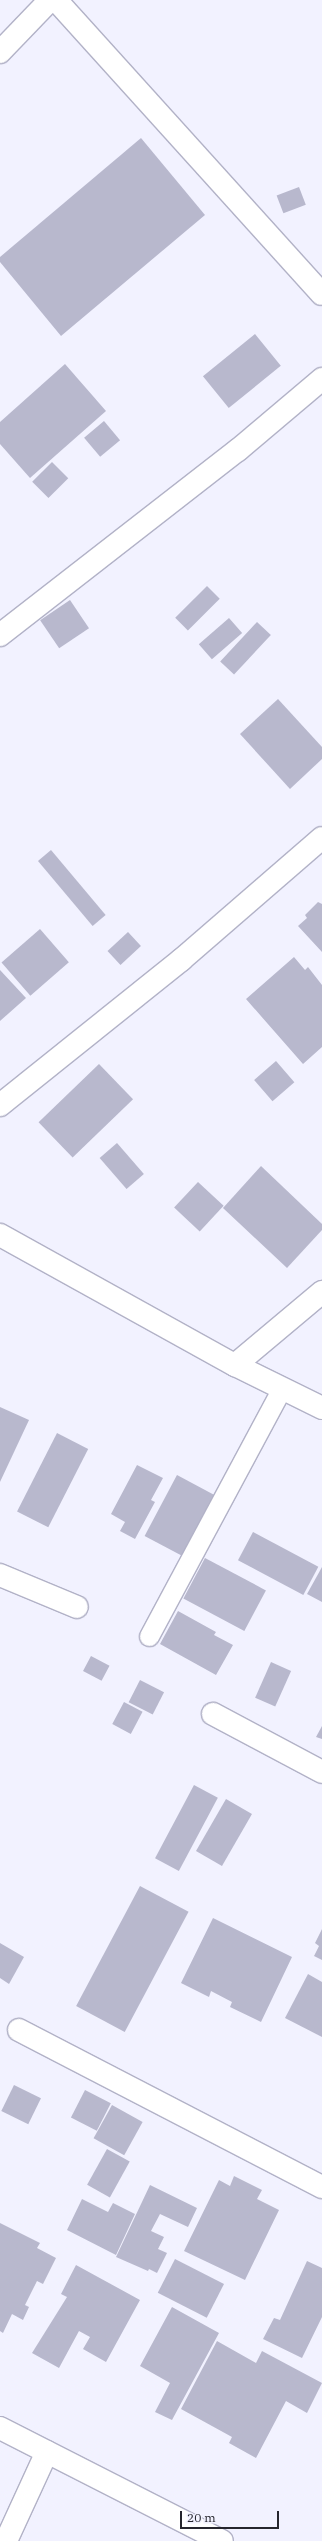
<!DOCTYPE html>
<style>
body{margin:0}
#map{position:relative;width:322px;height:2541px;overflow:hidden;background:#f2f2ff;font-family:"IBM Plex Serif",serif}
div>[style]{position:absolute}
.building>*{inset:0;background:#b8b8cd;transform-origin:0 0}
.roads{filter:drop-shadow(1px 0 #b2b2c7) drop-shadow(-1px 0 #b2b2c7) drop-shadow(0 1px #b2b2c7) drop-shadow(0 -1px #b2b2c7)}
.lane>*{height:19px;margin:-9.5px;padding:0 9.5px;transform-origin:9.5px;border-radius:9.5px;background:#fff}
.street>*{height:22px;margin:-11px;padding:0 11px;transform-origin:11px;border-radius:11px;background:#fff}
.secondary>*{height:22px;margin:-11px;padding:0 11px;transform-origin:11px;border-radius:11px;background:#fff}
span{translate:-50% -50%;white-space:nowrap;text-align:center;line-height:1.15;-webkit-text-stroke:3.5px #f2f2ff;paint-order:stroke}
.scale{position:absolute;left:180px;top:2511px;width:99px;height:18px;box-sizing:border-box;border:2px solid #25252d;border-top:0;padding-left:5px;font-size:12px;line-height:14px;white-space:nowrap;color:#25252d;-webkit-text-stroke:3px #f2f2ff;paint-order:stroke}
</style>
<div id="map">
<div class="building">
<div style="clip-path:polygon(141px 138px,205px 215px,61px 336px,0 262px,0 257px)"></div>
<div style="left:299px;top:187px;width:19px;height:24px;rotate:69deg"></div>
<div style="left:255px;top:334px;width:41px;height:67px;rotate:51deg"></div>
<div style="clip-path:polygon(65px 364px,106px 411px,30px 478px,0 444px,0 422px)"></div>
<div style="left:104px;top:421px;width:25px;height:26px;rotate:50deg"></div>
<div style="left:52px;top:462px;width:23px;height:28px;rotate:45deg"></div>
<div style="left:207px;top:586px;width:18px;height:45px;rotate:45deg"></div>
<div style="left:70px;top:600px;width:34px;height:36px;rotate:56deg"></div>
<div style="left:229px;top:618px;width:20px;height:40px;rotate:49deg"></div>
<div style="left:257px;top:622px;width:19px;height:54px;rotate:43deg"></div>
<div style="clip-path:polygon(278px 699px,322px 747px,322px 759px,290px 789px,240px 734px)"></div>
<div style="left:51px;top:850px;width:85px;height:17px;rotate:50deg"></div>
<div style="clip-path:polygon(318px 902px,322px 904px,322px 952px,298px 926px,307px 918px,305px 915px)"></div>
<div style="left:40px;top:929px;width:44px;height:51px;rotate:49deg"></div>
<div style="left:128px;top:932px;width:19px;height:28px;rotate:47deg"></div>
<div style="clip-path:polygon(294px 957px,305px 970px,308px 967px,322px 985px,322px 1047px,303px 1064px,246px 999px)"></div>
<div style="clip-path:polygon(0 970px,26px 998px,0 1021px)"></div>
<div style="left:276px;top:1061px;width:28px;height:29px;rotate:49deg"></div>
<div style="left:99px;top:1064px;width:49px;height:84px;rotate:46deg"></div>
<div style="left:117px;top:1143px;width:41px;height:23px;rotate:49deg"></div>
<div style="clip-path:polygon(261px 1166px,322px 1224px,322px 1230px,287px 1268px,223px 1208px)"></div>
<div style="left:198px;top:1182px;width:35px;height:35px;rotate:43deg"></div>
<div style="clip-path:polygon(0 1407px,29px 1420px,0 1482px)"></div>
<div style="left:57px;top:1433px;width:35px;height:88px;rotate:27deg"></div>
<div style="clip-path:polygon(137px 1465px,163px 1478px,151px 1500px,155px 1502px,135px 1539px,120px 1531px,125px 1522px,111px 1514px)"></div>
<div style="left:177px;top:1475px;width:45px;height:69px;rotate:28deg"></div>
<div style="left:253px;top:1532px;width:74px;height:32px;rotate:28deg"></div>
<div style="left:205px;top:1558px;width:69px;height:46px;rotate:28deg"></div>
<div style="clip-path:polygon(322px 1567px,322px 1602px,307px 1594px)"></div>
<div style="clip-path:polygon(178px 1611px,216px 1632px,214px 1635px,233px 1645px,216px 1675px,160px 1644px)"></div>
<div style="left:91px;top:1656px;width:21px;height:17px;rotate:28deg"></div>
<div style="left:271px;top:1662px;width:22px;height:39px;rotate:24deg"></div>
<div style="left:140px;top:1680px;width:27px;height:25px;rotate:27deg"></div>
<div style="left:124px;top:1702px;width:21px;height:25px;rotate:28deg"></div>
<div style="clip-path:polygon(322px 1726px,322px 1739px,316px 1737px)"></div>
<div style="left:194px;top:1785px;width:27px;height:83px;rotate:28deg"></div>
<div style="left:226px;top:1799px;width:30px;height:60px;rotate:30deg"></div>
<div style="left:140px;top:1886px;width:55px;height:136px;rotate:28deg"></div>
<div style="clip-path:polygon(213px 1918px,292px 1957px,261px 2022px,230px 2007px,232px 2002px,211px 1991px,209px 1997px,181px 1983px)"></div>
<div style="clip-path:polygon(322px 1929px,322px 1960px,314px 1956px,319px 1946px,315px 1943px)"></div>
<div style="clip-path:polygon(0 1943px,24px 1957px,9px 1984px,0 1978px)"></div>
<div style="clip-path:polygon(308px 1974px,322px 1982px,322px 2037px,285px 2018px)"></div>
<div style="left:14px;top:2085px;width:30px;height:29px;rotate:26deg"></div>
<div style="left:85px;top:2090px;width:29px;height:31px;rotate:27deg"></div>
<div style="left:112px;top:2105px;width:35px;height:38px;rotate:29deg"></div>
<div style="left:107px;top:2149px;width:26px;height:41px;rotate:29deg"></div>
<div style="clip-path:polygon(234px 2176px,262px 2190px,257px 2199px,279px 2210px,245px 2280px,184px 2251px,219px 2180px,230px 2186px)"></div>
<div style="clip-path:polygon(150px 2185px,197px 2208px,188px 2227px,160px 2214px,151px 2231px,164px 2237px,158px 2249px,167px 2253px,157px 2273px,149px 2269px,148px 2271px,116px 2257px)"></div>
<div style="clip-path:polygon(82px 2199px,108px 2212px,113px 2203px,135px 2214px,116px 2255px,67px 2230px)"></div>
<div style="clip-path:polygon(0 2223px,40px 2243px,37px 2248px,56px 2258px,43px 2284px,37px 2281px,25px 2305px,29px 2307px,23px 2320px,12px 2314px,3px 2333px,0 2331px)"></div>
<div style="left:175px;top:2259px;width:55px;height:38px;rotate:27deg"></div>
<div style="clip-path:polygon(307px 2261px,322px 2268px,322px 2317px,302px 2358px,263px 2339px,274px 2318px,280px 2320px)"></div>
<div style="clip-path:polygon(76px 2265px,140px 2300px,106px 2362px,83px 2349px,90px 2337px,79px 2331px,59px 2368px,32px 2353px,67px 2297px,61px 2294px)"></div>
<div style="clip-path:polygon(172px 2307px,219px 2333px,172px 2420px,155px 2412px,170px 2383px,140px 2366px)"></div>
<div style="clip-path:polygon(217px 2341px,256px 2363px,262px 2351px,322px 2383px,307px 2413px,286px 2401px,256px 2458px,229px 2443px,232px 2437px,181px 2409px)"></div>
</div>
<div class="roads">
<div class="lane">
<div style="left:149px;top:1636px;width:281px;rotate:-61.8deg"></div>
</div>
<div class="street">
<div style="left:56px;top:0;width:396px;rotate:47.9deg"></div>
<div style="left:0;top:635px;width:301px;rotate:-37.9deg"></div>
<div style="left:238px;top:450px;width:110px;rotate:-40.2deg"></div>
<div style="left:0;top:1105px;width:232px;rotate:-38.7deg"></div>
<div style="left:181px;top:960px;width:186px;rotate:-40.9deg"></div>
<div style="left:0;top:1235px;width:269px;rotate:29deg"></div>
<div style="left:235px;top:1365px;width:97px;rotate:26.3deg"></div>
<div style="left:235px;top:1365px;width:114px;rotate:-40deg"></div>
<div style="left:0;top:1575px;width:83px;rotate:22.6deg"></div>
<div style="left:213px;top:1714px;width:123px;rotate:28deg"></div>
<div style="left:19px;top:2030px;width:341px;rotate:27.4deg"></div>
<div style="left:0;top:2428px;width:249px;rotate:27deg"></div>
<div style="left:6px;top:2541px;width:98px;rotate:-65.3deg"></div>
</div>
<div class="secondary">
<div style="left:0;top:52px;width:72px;rotate:-46.1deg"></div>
</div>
</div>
<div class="scale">20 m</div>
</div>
